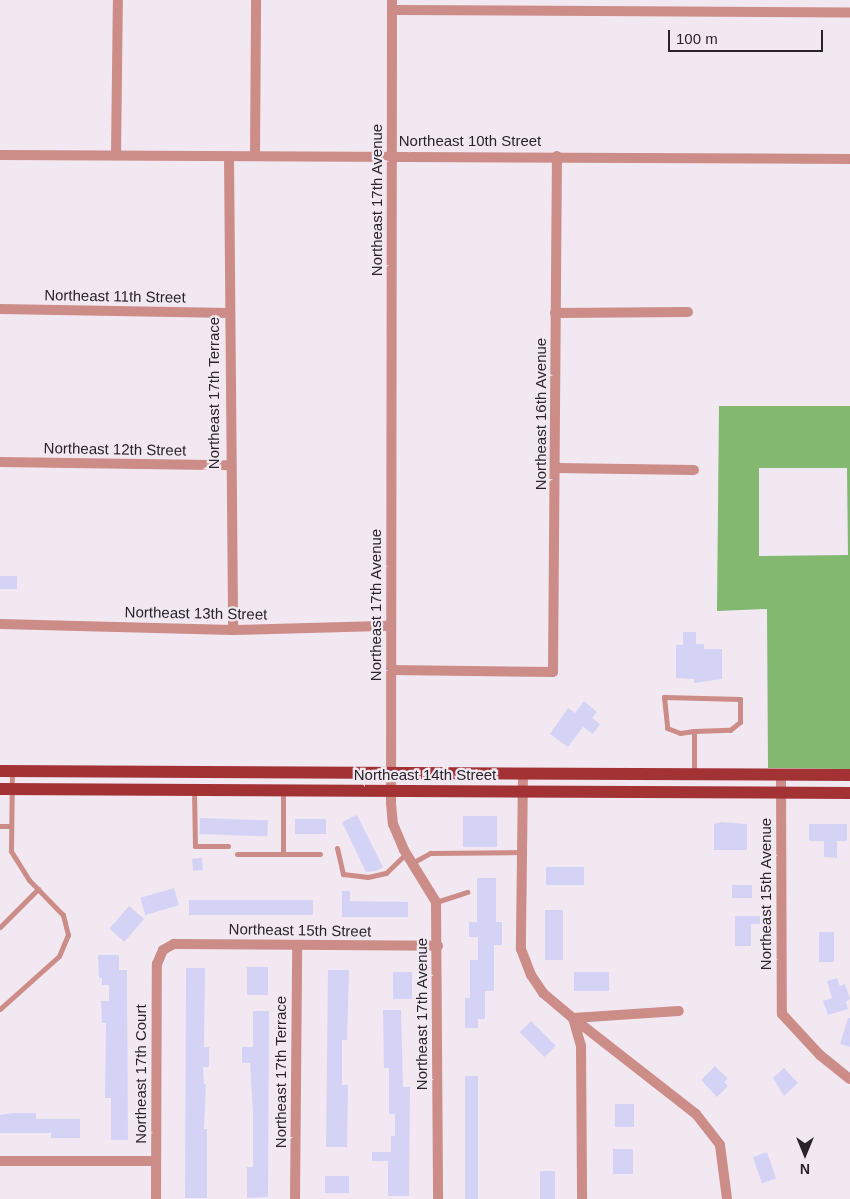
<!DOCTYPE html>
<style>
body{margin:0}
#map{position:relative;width:850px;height:1199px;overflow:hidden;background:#f2e8f2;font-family:Helvetica,sans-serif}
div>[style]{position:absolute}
.forest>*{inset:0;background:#82b870}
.building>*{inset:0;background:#d5d3f5;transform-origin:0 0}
.service>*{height:5px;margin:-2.5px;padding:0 2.5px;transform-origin:2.5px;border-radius:2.5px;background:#cc8c87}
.minor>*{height:10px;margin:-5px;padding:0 5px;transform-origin:5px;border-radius:5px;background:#cc8c87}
.primary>*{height:12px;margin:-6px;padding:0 6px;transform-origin:6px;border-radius:6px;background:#a33234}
span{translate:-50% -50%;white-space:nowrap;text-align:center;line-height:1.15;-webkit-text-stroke:4.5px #f2e8f2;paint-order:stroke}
.street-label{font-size:15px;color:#282428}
.north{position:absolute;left:780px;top:1129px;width:50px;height:50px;-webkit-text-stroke:4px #f2e8f2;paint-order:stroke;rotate:180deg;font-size:14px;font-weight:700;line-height:20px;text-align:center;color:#282428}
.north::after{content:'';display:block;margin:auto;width:18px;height:22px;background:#282428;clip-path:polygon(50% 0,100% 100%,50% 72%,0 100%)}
.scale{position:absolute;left:668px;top:30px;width:155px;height:22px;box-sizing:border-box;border:2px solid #282428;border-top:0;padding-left:6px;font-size:15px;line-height:18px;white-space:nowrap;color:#282428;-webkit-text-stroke:4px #f2e8f2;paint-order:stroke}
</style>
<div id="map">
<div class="forest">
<div style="clip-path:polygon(evenodd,719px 406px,850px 406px,850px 769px,768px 768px,767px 609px,717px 611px,719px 406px,759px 468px,847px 468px,848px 555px,759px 556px,759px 468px)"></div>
</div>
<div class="building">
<div style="left:0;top:576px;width:17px;height:13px"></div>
<div style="clip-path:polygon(683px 632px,696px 632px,696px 644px,704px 644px,704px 649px,722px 649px,722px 679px,694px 683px,694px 679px,676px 678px,676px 645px,683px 645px)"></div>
<div style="clip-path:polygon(584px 701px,597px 712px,592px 718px,600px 724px,593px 734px,583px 727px,568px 747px,550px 734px,568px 708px,575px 713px)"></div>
<div style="clip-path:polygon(357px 815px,383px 867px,376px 871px,366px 872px,342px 822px)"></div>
<div style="left:463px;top:816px;width:34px;height:31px"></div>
<div style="left:200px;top:818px;width:68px;height:16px;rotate:2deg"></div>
<div style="left:295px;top:819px;width:31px;height:15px"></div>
<div style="clip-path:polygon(721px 822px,747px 824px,747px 850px,714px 850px,714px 824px)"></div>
<div style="clip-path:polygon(809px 824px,847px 824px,847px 841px,837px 841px,837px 858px,824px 857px,824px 841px,809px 841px)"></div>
<div style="left:202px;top:858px;width:12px;height:10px;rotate:85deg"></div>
<div style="left:546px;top:867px;width:38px;height:18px"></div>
<div style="clip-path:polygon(477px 878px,496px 878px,496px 922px,502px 922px,502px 945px,494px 945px,494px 991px,485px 991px,485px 1019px,478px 1019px,478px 1028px,465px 1028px,465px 998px,470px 998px,470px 960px,478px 960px,478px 937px,469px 937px,469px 922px,477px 922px)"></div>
<div style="left:732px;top:885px;width:20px;height:13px"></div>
<div style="left:174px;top:888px;width:18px;height:35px;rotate:74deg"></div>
<div style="clip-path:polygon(342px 891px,350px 891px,350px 901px,408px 902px,408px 917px,342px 917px)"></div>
<div style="left:313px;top:900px;width:15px;height:124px;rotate:90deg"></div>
<div style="left:129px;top:906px;width:20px;height:30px;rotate:41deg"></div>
<div style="left:545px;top:910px;width:18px;height:50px"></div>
<div style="clip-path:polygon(735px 916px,760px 916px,760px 924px,751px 924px,751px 946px,735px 946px)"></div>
<div style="left:819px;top:932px;width:15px;height:30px"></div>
<div style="clip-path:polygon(98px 955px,119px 955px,119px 970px,127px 970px,128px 1140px,111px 1140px,111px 1098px,105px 1098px,106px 1023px,102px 1023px,101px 1001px,109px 1001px,109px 985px,102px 985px,102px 978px,99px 978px)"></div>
<div style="left:247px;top:967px;width:21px;height:28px"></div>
<div style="clip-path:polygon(186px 968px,205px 968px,204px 1047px,209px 1047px,209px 1067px,203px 1067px,204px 1084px,206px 1084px,204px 1129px,207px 1129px,207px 1198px,185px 1198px)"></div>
<div style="clip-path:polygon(328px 970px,349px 970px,347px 1040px,342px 1040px,342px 1085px,348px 1085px,347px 1147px,326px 1147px)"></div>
<div style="left:393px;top:972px;width:19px;height:27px"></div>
<div style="left:574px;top:972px;width:35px;height:19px"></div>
<div style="clip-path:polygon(837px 978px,840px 986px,845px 984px,850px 999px,846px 1002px,848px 1009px,828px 1015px,823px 1001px,832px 998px,827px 981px)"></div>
<div style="clip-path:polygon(383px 1010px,401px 1010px,403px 1087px,410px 1087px,409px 1196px,388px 1196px,388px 1161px,372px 1161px,372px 1152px,391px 1152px,391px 1136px,395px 1136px,395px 1114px,389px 1114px,389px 1068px,384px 1068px)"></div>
<div style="clip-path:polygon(253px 1011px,269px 1011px,268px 1197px,247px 1198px,247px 1167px,253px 1167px,253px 1113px,250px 1063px,242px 1063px,242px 1047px,253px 1047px)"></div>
<div style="clip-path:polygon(848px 1018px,850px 1018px,850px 1047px,840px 1044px)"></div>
<div style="left:531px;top:1021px;width:35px;height:16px;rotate:45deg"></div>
<div style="clip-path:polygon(715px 1066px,728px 1079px,724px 1082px,728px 1086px,717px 1097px,701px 1080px)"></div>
<div style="clip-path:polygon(784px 1068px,798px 1083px,784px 1096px,773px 1078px)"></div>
<div style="left:465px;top:1076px;width:13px;height:123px"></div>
<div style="left:615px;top:1104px;width:19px;height:23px"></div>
<div style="clip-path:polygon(13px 1113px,36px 1113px,36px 1119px,80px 1119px,80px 1138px,51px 1138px,51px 1133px,0 1133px,0 1115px)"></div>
<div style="left:613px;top:1149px;width:20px;height:25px"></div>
<div style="left:767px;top:1152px;width:28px;height:15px;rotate:71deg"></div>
<div style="left:540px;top:1171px;width:15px;height:28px"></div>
<div style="left:325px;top:1176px;width:24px;height:17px"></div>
</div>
<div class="service">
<div style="left:694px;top:731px;width:36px;rotate:-2deg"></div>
<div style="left:730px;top:730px;width:13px;rotate:-39deg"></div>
<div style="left:740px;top:722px;width:23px;rotate:-90deg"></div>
<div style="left:740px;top:699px;width:76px;rotate:-178.5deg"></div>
<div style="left:664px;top:697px;width:31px;rotate:84deg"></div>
<div style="left:667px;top:728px;width:14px;rotate:21deg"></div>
<div style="left:680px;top:733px;width:14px;rotate:-8deg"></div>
<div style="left:694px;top:731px;width:43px;rotate:90deg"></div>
<div style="left:194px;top:790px;width:56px;rotate:89deg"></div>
<div style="left:195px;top:846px;width:33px"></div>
<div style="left:283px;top:791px;width:63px;rotate:90deg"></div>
<div style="left:283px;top:854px;width:37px"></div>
<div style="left:0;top:826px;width:10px"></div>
<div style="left:337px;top:848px;width:27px;rotate:77deg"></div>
<div style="left:343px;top:874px;width:25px;rotate:7deg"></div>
<div style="left:368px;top:877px;width:18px;rotate:-13deg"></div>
<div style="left:386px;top:873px;width:28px;rotate:-44deg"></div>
<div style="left:237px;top:854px;width:46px"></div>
<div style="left:412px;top:863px;width:21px;rotate:-29deg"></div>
<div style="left:430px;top:853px;width:92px;rotate:-0.6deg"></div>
<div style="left:436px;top:902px;width:33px;rotate:-18deg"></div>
<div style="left:0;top:927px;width:54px;rotate:-45deg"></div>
<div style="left:0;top:1009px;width:79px;rotate:-41.9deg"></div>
<div style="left:59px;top:956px;width:23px;rotate:-67deg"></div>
<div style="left:68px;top:935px;width:21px;rotate:-104deg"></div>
<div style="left:63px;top:915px;width:49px;rotate:-134.2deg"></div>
<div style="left:29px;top:880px;width:34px;rotate:-122deg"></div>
<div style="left:11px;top:851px;width:79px;rotate:-89.3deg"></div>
</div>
<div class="minor">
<div style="left:392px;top:0;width:803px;rotate:90.07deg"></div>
<div style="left:391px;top:803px;width:21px;rotate:85deg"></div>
<div style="left:393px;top:824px;width:28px;rotate:67deg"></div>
<div style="left:404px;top:850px;width:61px;rotate:58.4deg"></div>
<div style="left:436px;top:902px;width:297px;rotate:89.6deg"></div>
<div style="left:392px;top:10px;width:458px;rotate:0.3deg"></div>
<div style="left:116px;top:154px;width:154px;rotate:-89.3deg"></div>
<div style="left:0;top:155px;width:850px;rotate:0.27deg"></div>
<div style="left:255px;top:155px;width:155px;rotate:-89.6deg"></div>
<div style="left:229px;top:156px;width:474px;rotate:89.5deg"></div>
<div style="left:0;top:309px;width:230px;rotate:1deg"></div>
<div style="left:555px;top:313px;width:133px;rotate:-0.4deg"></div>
<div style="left:0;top:462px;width:229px;rotate:0.8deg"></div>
<div style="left:557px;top:468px;width:137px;rotate:0.8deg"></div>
<div style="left:0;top:624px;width:233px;rotate:1.5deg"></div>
<div style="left:233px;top:630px;width:158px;rotate:-1.5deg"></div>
<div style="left:391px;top:670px;width:162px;rotate:0.7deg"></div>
<div style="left:553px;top:672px;width:516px;rotate:-89.56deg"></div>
<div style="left:523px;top:773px;width:176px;rotate:90.7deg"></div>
<div style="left:521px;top:949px;width:28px;rotate:69deg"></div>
<div style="left:531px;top:975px;width:22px;rotate:56deg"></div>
<div style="left:543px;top:993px;width:39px;rotate:40deg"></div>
<div style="left:573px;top:1018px;width:29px;rotate:74deg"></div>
<div style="left:581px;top:1046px;width:153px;rotate:89.6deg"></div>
<div style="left:781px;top:774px;width:240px;rotate:89.8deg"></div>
<div style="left:782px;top:1014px;width:56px;rotate:47.2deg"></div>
<div style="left:820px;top:1055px;width:38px;rotate:39deg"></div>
<div style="left:573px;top:1018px;width:156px;rotate:38deg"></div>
<div style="left:696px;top:1114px;width:39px;rotate:52deg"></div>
<div style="left:720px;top:1145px;width:54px;rotate:82.6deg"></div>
<div style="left:573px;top:1018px;width:106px;rotate:-3.8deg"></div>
<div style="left:0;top:1161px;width:156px"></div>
<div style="left:156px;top:1199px;width:235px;rotate:-89.8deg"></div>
<div style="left:157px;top:964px;width:15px;rotate:-67deg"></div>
<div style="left:163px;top:950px;width:13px;rotate:-29deg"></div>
<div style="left:174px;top:944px;width:264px;rotate:0.4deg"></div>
<div style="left:295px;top:1199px;width:254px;rotate:-89.5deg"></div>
</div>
<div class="primary">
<div style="left:0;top:771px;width:850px;rotate:0.27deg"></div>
<div style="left:0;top:789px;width:850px;rotate:0.27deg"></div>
</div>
<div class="street-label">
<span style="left:470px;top:141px">Northeast 10th Street</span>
<span style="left:377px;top:200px;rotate:-90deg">Northeast 17th Avenue</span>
<span style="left:115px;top:296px;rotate:1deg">Northeast 11th Street</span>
<span style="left:214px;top:393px;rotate:-90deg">Northeast 17th Terrace</span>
<span style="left:541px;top:414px;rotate:-90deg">Northeast 16th Avenue</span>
<span style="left:115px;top:449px;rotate:1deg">Northeast 12th Street</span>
<span style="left:376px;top:605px;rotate:-90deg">Northeast 17th Avenue</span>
<span style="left:196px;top:613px;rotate:1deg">Northeast 13th Street</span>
<span style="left:425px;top:775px">Northeast 14th Street</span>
<span style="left:766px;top:894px;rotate:-90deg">Northeast 15th Avenue</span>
<span style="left:300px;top:930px;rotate:1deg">Northeast 15th Street</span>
<span style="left:422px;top:1014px;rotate:-90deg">Northeast 17th Avenue</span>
<span style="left:281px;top:1072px;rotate:-90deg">Northeast 17th Terrace</span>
<span style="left:141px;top:1074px;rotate:-90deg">Northeast 17th Court</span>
</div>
<div class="north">N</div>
<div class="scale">100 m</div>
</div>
